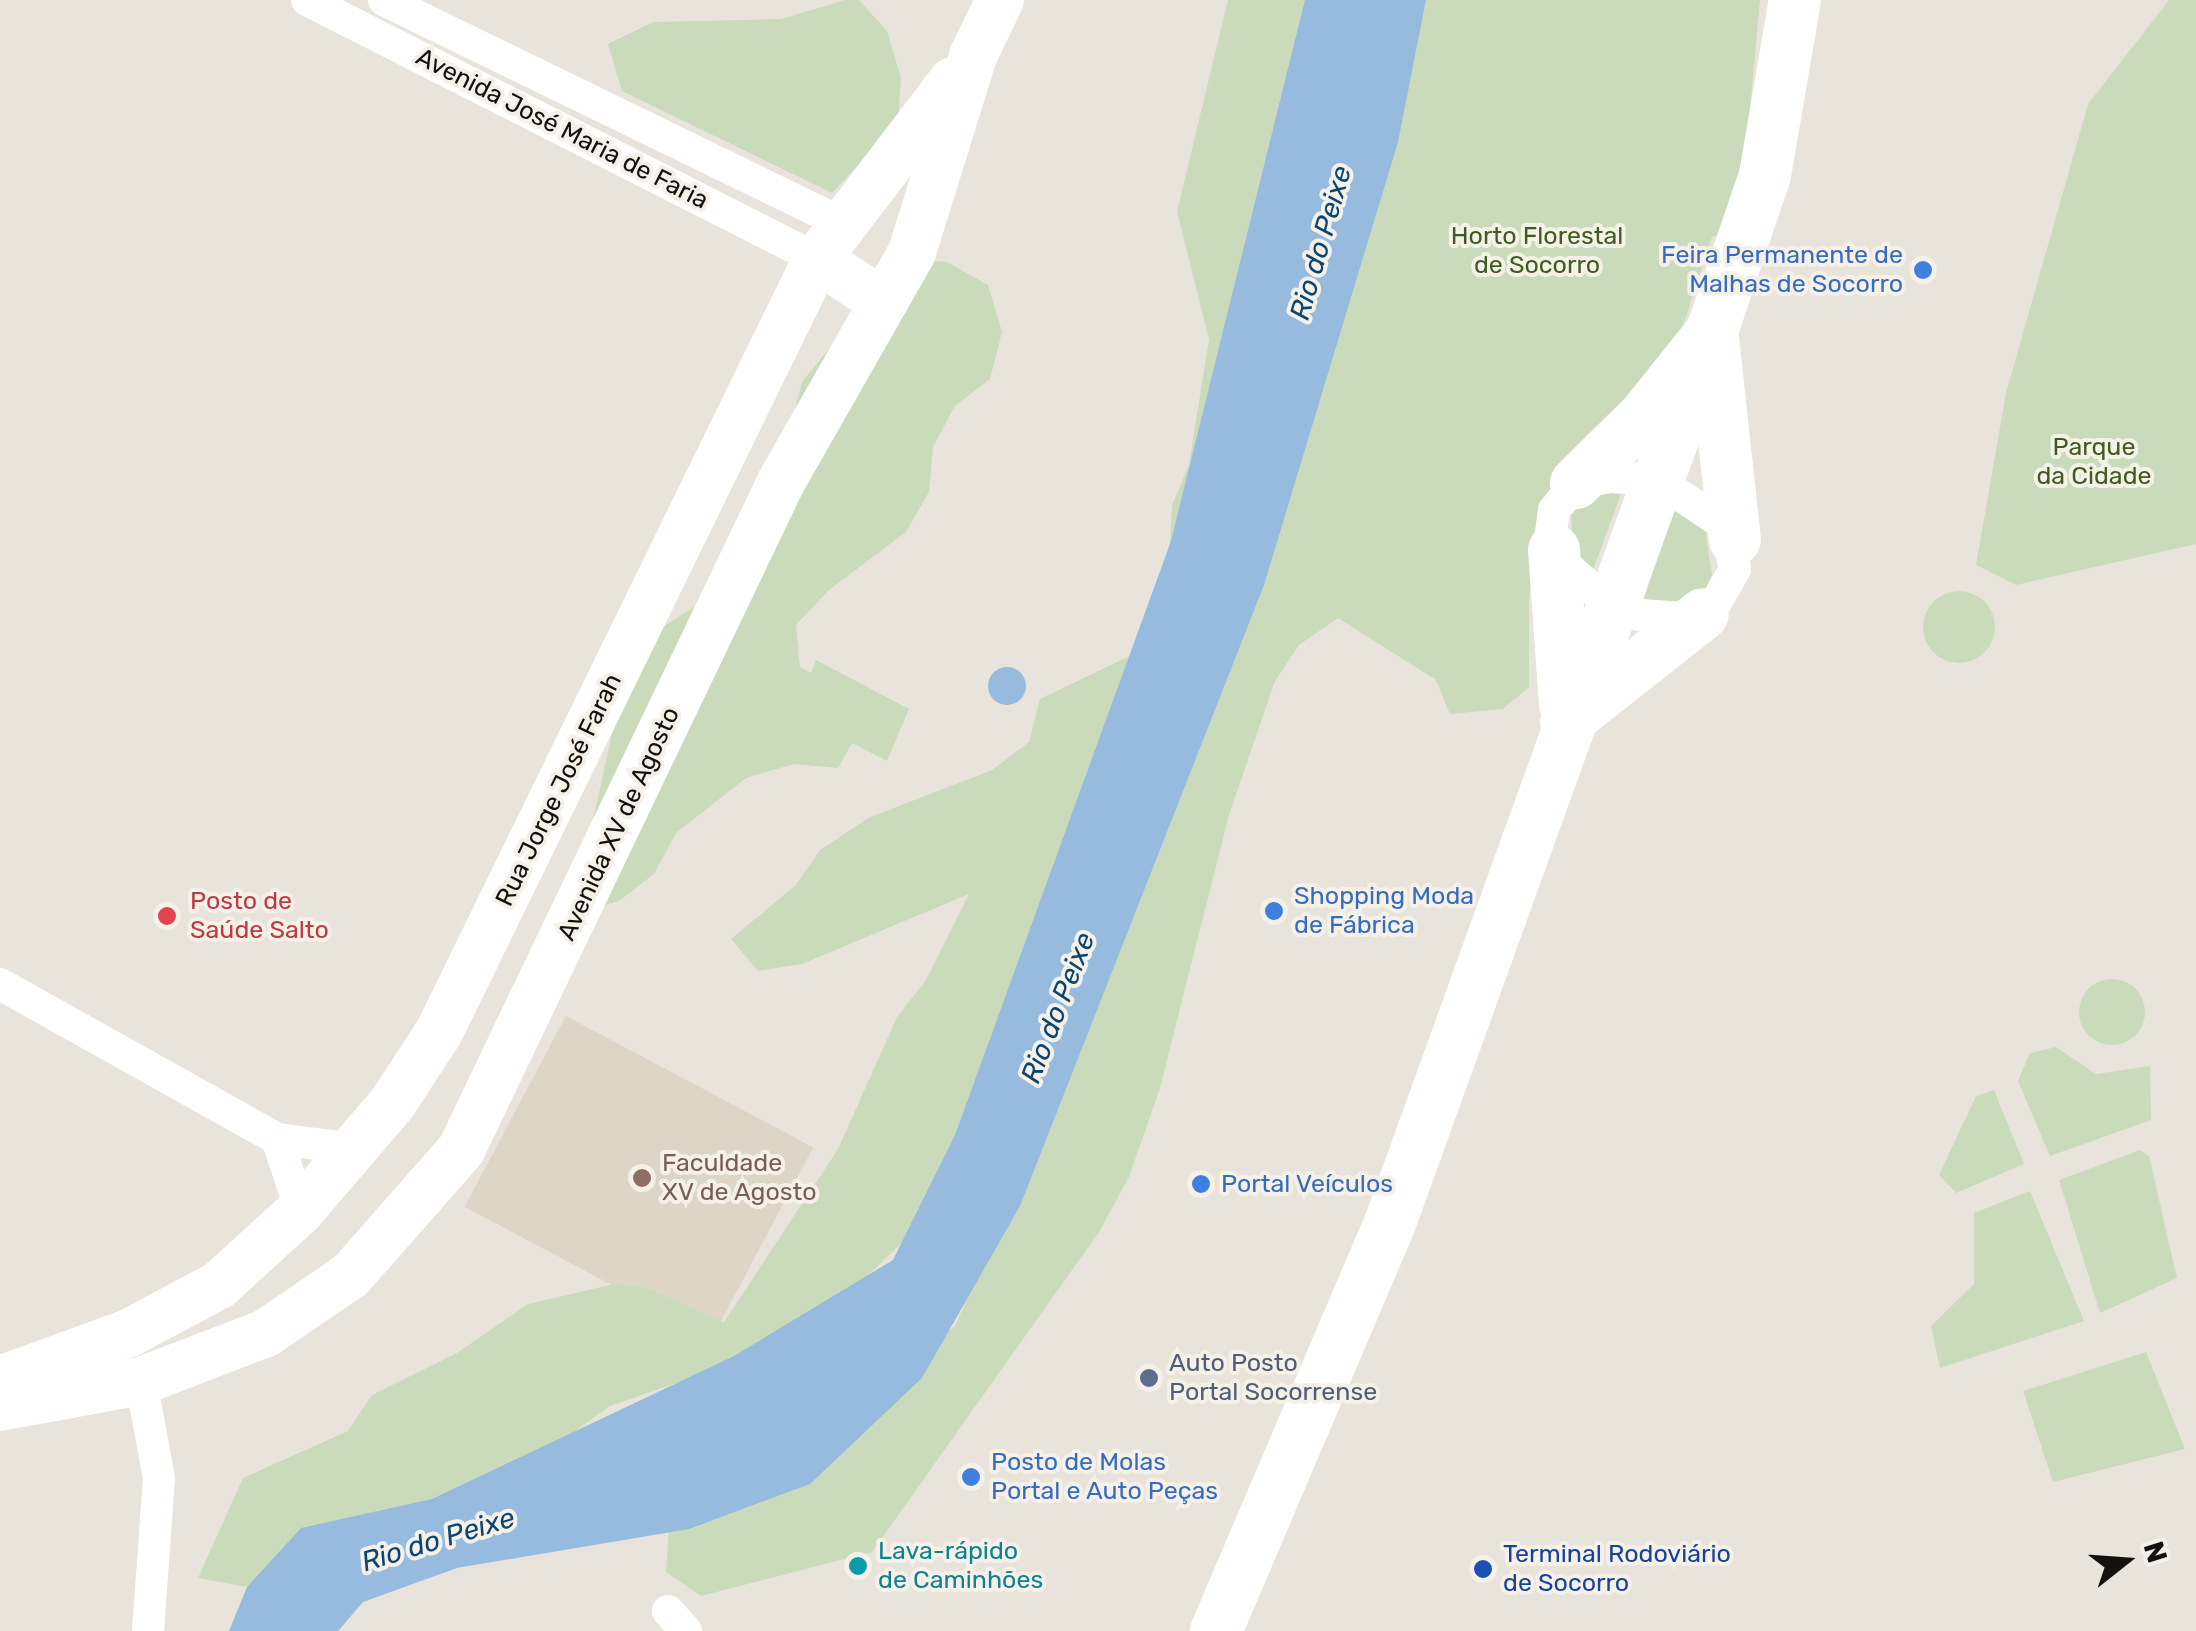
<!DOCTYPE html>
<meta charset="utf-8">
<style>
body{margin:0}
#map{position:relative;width:2196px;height:1631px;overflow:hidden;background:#e8e4db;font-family:Rubik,sans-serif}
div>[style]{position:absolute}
.built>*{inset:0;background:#ddd6c7;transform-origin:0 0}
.green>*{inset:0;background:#cadbbc}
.round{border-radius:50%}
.water>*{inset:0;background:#96bbde}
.street>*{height:32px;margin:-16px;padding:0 16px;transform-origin:16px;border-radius:16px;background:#fff}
.secondary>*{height:48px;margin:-24px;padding:0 24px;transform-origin:24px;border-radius:24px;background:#fff}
.primary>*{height:52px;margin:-26px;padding:0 26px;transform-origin:26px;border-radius:26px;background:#fff}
.dots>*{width:28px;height:28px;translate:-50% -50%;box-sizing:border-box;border:5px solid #f5f1e9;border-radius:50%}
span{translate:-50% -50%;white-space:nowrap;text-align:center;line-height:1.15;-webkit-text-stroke:8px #f5f1e9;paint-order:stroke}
.street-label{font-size:25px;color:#12110e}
.park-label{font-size:25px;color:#3e5c1f}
.shop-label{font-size:25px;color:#366cbe}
.right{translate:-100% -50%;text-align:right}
.left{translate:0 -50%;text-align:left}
.health-label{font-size:25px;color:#be3a42}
.education-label{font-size:25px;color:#785e54}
.service-label{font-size:25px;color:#4e5e75}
.culture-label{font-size:25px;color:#0d838f}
.transit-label{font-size:25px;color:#164399}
.water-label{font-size:28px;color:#0b4572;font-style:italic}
.north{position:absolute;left:2076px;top:1511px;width:100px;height:100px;-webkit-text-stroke:8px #f5f1e9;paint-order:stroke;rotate:73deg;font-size:28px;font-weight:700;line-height:40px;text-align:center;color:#12110e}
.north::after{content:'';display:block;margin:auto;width:35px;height:45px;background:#12110e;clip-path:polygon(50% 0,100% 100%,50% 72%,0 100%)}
</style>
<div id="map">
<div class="built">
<div style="left:566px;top:1016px;width:280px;height:216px;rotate:28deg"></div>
</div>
<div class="green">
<div style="clip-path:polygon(845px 0,859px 0,887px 31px,901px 78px,898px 122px,832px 193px,622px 91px,608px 44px,653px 22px,781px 19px)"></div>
<div style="clip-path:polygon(1228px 0,1760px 0,1739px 229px,1712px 237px,1665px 381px,1541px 539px,1529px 596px,1529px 687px,1503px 709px,1450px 714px,1436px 680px,1338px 618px,1299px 645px,1275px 681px,1229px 815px,1160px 1088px,1129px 1177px,1099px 1232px,872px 1552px,701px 1596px,666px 1572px,669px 1525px,824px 1428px,955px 1326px,996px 1234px,923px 1222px,856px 1287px,735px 1363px,610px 1406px,501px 1484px,294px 1536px,247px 1587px,198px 1578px,243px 1478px,348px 1431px,372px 1395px,457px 1353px,528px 1304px,614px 1284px,647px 1288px,724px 1322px,838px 1149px,897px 1017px,926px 980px,969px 894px,802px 964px,758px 971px,731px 939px,796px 885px,820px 850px,868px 818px,992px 770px,1029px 742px,1040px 699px,1165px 639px,1172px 505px,1189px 465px,1209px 339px,1177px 211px)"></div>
<div style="clip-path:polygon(2169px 0,2196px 0,2196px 544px,2016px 585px,1976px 565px,2006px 393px,2088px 104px)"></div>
<div style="clip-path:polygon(903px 258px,947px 262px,988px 285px,1002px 332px,990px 379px,955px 406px,933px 447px,929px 492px,906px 532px,829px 590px,796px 625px,800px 667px,811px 673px,816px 660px,909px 709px,887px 761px,852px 743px,838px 768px,794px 764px,746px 778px,676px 833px,654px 874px,619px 901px,572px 915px,631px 648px,703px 601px,778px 476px,802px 382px)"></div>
<div style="clip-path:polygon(1622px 491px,1593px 570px,1573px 549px,1571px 515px,1588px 497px)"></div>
<div style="clip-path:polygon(1673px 502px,1705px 529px,1712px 575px,1702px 599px,1642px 607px)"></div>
<div class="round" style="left:1923px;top:591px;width:72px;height:72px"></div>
<div class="round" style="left:2079px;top:979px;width:66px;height:66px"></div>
<div style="clip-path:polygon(2056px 1047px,2096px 1074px,2150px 1066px,2151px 1120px,2050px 1156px,2018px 1081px,2030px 1053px)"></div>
<div style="clip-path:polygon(1994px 1090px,2024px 1164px,1956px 1193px,1939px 1175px,1976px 1096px)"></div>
<div style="clip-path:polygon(2140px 1150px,2149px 1156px,2177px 1278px,2100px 1313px,2059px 1180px)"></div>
<div style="clip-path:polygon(2030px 1191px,2084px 1321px,1940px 1368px,1931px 1326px,1974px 1284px,1974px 1213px)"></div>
<div style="clip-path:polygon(2146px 1352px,2185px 1449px,2053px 1482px,2023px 1391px)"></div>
</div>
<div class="water">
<div style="clip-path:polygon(1305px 0,1426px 0,1398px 142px,1264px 585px,1020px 1206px,922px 1378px,810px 1484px,689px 1529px,457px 1568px,363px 1602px,338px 1631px,229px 1631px,247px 1587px,301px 1528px,432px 1499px,734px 1356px,893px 1260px,955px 1135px,1171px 541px)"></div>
<div class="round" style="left:988px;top:667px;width:38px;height:38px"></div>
</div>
<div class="street">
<div style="left:307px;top:0;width:572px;rotate:26.92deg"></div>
<div style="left:384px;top:0;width:509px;rotate:25.96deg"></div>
<div style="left:1610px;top:477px;width:47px;rotate:3.7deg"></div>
<div style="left:1657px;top:480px;width:82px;rotate:33.5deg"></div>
<div style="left:1725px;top:525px;width:45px;rotate:77.2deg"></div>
<div style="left:1735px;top:569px;width:43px;rotate:119.6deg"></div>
<div style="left:1714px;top:606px;width:31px;rotate:158deg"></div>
<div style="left:1685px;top:618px;width:45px;rotate:-176.2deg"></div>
<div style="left:1640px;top:615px;width:31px;rotate:-161deg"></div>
<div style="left:1611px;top:605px;width:61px;rotate:-139deg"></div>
<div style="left:1565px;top:565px;width:30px;rotate:-120deg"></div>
<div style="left:1550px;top:539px;width:29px;rotate:-82deg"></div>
<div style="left:1554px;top:510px;width:35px;rotate:-51deg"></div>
<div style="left:1576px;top:483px;width:35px;rotate:-10deg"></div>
<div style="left:0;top:984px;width:317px;rotate:29.2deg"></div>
<div style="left:277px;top:1139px;width:80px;rotate:7.2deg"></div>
<div style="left:277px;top:1139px;width:75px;rotate:71.3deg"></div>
<div style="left:141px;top:1381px;width:99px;rotate:79.5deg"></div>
<div style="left:159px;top:1478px;width:153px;rotate:94.1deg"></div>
<div style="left:668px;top:1611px;width:27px;rotate:48deg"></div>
</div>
<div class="secondary">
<div style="left:817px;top:259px;width:79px;rotate:33.1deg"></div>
<div style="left:0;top:1380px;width:137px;rotate:-20deg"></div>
<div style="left:129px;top:1333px;width:102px;rotate:-28.1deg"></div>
<div style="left:219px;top:1285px;width:111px;rotate:-42.4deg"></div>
<div style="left:301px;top:1210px;width:140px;rotate:-49.4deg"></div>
<div style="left:392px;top:1104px;width:86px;rotate:-56.9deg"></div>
<div style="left:439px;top:1032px;width:860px;rotate:-63.94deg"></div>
<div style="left:817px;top:259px;width:223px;rotate:-52.7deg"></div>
<div style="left:0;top:1407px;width:143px;rotate:-10.4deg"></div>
<div style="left:141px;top:1381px;width:134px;rotate:-21deg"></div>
<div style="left:266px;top:1333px;width:102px;rotate:-34.2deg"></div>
<div style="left:350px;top:1276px;width:168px;rotate:-48.6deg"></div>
<div style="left:461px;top:1150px;width:741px;rotate:-64.4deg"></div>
<div style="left:781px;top:482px;width:265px;rotate:-60.3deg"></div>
<div style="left:912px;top:252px;width:205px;rotate:-72.7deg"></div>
<div style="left:973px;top:56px;width:62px;rotate:-64.3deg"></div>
</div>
<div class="primary">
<div style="left:1713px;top:338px;width:203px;rotate:83.8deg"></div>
<div style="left:1576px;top:483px;width:97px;rotate:-44.6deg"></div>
<div style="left:1645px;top:415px;width:107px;rotate:-51.4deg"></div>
<div style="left:1712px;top:331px;width:165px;rotate:-71.2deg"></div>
<div style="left:1765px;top:175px;width:178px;rotate:-80.3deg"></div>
<div style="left:1554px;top:550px;width:155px;rotate:85.9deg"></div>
<div style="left:1566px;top:722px;width:174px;rotate:-38.2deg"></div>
<div style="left:1216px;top:1631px;width:444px;rotate:-66.9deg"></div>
<div style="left:1390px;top:1223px;width:948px;rotate:-70.15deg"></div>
</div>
<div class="dots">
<div style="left:1923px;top:270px;background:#3f7fe0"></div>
<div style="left:1274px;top:911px;background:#3f7fe0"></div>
<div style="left:167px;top:916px;background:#e0444e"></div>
<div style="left:642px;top:1178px;background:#8d6e63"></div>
<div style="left:1201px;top:1184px;background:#3f7fe0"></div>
<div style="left:1149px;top:1378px;background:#5c6f8a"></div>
<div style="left:971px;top:1477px;background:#3f7fe0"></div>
<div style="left:858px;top:1566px;background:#0f9aa8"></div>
<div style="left:1483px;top:1569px;background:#1a4fb4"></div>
</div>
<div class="street-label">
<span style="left:562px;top:129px;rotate:27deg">Avenida José Maria de Faria</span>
<span style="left:559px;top:790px;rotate:-64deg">Rua Jorge José Farah</span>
<span style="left:619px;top:824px;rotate:-65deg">Avenida XV de Agosto</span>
</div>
<div class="park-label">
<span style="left:1537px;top:251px">Horto Florestal<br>de Socorro</span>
<span style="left:2094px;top:462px">Parque<br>da Cidade</span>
</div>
<div class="shop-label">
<span class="right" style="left:1903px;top:270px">Feira Permanente de<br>Malhas de Socorro</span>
<span class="left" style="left:1294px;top:911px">Shopping Moda<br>de Fábrica</span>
<span class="left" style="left:1221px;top:1184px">Portal Veículos</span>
<span class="left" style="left:991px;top:1477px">Posto de Molas<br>Portal e Auto Peças</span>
</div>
<div class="health-label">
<span class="left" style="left:190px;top:916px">Posto de<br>Saúde Salto</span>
</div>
<div class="education-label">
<span class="left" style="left:662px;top:1178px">Faculdade<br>XV de Agosto</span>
</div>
<div class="service-label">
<span class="left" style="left:1169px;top:1378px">Auto Posto<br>Portal Socorrense</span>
</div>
<div class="culture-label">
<span class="left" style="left:878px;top:1566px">Lava-rápido<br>de Caminhões</span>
</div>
<div class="transit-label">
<span class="left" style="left:1503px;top:1569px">Terminal Rodoviário<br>de Socorro</span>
</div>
<div class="water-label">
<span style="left:1321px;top:243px;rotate:-74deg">Rio do Peixe</span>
<span style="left:1058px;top:1008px;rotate:-69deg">Rio do Peixe</span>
<span style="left:438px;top:1540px;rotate:-17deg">Rio do Peixe</span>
</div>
<div class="north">N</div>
</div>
